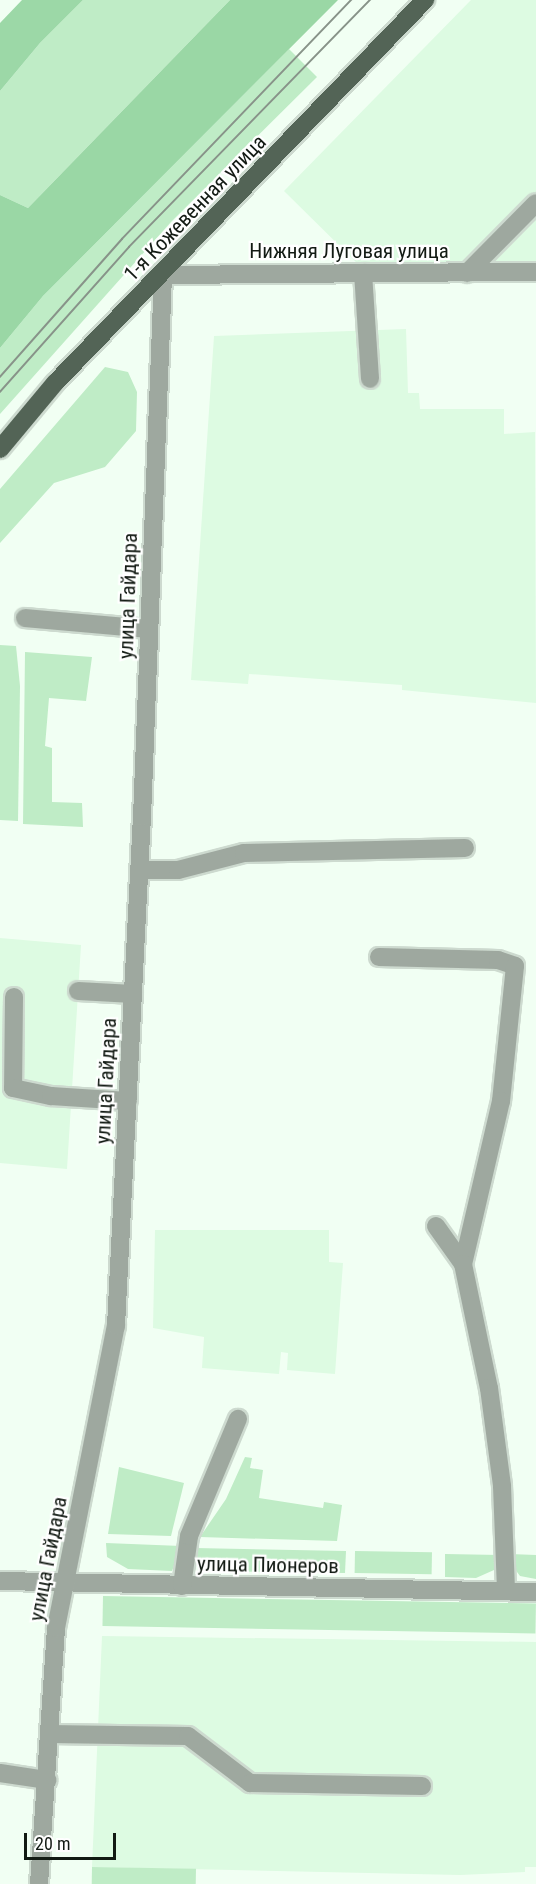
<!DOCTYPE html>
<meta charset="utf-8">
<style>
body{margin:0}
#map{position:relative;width:536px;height:1884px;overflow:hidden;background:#f1fff3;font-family:"Roboto Condensed",sans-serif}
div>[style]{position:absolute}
.built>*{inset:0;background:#ddfbe2}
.green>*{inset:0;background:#bfecc6;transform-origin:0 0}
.forest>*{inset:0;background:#9ad7a5}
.water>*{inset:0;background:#9cd8a7}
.roads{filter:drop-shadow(2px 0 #cddacf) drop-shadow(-2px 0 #cddacf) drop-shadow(0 2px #cddacf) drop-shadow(0 -2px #cddacf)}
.minor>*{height:18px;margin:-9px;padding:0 9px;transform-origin:9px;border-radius:9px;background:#9ea89f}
.major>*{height:18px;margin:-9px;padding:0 9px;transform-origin:9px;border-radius:9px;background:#536456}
.tram>*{height:1.5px;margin:-0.75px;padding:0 0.75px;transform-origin:0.75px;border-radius:0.75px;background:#889389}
span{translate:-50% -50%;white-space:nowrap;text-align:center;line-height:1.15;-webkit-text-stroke:4.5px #fff;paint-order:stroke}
.street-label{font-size:21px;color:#121a13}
.scale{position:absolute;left:24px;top:1833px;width:92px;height:27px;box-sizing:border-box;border:3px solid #121a13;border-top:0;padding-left:8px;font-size:18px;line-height:21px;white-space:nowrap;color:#121a13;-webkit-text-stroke:4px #fff;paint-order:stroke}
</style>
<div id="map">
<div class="built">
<div style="clip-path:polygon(471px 0,536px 0,536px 265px,363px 269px,284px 191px)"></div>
<div style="clip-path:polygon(406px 329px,408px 393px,419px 393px,420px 409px,504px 409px,504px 434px,535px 432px,536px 703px,402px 690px,402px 685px,249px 674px,248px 684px,191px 680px,214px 336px)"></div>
<div style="clip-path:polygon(0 938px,81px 945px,67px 1169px,0 1163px)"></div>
<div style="clip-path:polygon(155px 1230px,329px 1230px,329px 1262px,343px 1263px,335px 1374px,287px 1370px,288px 1353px,281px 1352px,279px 1374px,202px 1368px,204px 1337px,153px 1328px)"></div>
<div style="clip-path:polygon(102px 1636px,536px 1642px,536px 1867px,525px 1867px,525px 1872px,460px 1875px,92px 1867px)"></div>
</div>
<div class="green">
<div style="clip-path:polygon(83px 0,230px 0,28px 208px,0 195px,0 91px,40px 43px)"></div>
<div style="clip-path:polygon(289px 49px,317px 77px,171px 222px,0 414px,0 348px,43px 296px)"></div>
<div style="clip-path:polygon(105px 367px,128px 372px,137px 392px,136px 431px,105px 467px,54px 483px,0 543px,0 489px)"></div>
<div style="clip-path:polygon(0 645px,16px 646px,20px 686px,18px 821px,0 820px)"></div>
<div style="clip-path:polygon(25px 652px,92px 657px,86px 701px,49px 698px,45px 746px,52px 748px,52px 802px,82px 803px,83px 827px,23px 824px)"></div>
<div style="clip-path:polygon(245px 1457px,252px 1458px,250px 1468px,263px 1470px,259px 1498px,323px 1508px,324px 1502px,342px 1505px,337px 1541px,200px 1537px,226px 1499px)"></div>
<div style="clip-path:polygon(119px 1467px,184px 1483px,171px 1536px,108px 1534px)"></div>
<div style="clip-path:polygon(106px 1543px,181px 1546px,172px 1571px,128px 1569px,107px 1557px)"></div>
<div style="clip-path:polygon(195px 1548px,346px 1551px,345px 1573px,203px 1571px,195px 1559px)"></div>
<div style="left:355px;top:1551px;width:77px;height:22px;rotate:1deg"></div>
<div style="clip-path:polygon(445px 1554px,500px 1555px,494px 1570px,476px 1578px,445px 1577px)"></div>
<div style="clip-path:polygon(510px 1554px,536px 1555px,536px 1579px,520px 1576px,511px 1564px)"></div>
<div style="left:103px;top:1596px;width:433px;height:30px;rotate:1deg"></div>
<div style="left:92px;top:1867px;width:104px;height:17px;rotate:1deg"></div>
</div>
<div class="forest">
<div style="clip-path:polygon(230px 0,338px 0,43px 296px,0 348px,0 195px,28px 208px)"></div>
</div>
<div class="water">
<div style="clip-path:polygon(22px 0,83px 0,40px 43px,0 91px,0 23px)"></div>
</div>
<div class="roads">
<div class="minor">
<div style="left:363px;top:273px;width:106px;rotate:86.2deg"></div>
<div style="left:467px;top:273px;width:98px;rotate:-45.4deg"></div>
<div style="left:25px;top:618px;width:124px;rotate:5.1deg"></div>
<div style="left:139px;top:870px;width:39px"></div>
<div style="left:178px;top:870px;width:68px;rotate:-14.4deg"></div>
<div style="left:244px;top:853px;width:221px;rotate:-1.3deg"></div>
<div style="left:379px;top:957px;width:119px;rotate:1.4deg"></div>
<div style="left:498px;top:960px;width:18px;rotate:19deg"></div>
<div style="left:515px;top:966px;width:136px;rotate:95.9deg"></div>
<div style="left:501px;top:1101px;width:167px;rotate:103.1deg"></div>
<div style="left:78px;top:991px;width:55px;rotate:3.1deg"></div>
<div style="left:14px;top:997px;width:91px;rotate:90.6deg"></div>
<div style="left:13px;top:1088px;width:39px;rotate:12deg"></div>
<div style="left:51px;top:1096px;width:77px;rotate:3.7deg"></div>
<div style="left:436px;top:1226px;width:47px;rotate:54.6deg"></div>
<div style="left:463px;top:1264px;width:127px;rotate:78.2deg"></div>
<div style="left:489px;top:1388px;width:99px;rotate:82.4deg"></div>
<div style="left:502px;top:1486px;width:105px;rotate:87.8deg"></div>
<div style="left:0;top:1581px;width:536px;rotate:1.18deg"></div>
<div style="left:182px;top:1586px;width:50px;rotate:-82deg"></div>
<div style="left:189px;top:1536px;width:127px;rotate:-67.3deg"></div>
<div style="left:49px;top:1734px;width:139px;rotate:0.8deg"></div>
<div style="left:188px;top:1736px;width:78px;rotate:37.2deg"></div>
<div style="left:250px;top:1783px;width:172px;rotate:1deg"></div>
<div style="left:0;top:1773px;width:48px;rotate:8.5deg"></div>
<div style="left:39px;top:1884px;width:257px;rotate:-86.2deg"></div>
<div style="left:56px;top:1628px;width:308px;rotate:-78.8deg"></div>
<div style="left:116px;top:1326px;width:510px;rotate:-87.08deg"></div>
<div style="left:142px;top:817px;width:542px;rotate:-87.78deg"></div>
<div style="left:163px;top:275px;width:373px;rotate:-0.5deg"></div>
</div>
<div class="major">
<div style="left:0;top:449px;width:86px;rotate:-50.2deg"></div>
<div style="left:55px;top:383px;width:533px;rotate:-45.99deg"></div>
</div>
</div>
<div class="tram">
<div style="left:0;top:377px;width:184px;rotate:-48.5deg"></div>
<div style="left:122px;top:239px;width:331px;rotate:-46.2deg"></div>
<div style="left:0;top:392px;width:194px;rotate:-48.3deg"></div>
<div style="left:129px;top:247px;width:345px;rotate:-45.7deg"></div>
</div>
<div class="street-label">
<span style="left:195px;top:208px;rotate:-46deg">1-я Кожевенная улица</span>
<span style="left:349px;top:251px">Нижняя Луговая улица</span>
<span style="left:128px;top:596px;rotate:-88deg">улица Гайдара</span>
<span style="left:106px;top:1081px;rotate:-87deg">улица Гайдара</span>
<span style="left:48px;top:1559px;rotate:-79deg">улица Гайдара</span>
<span style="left:268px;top:1565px;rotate:1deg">улица Пионеров</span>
</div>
<div class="scale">20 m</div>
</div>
